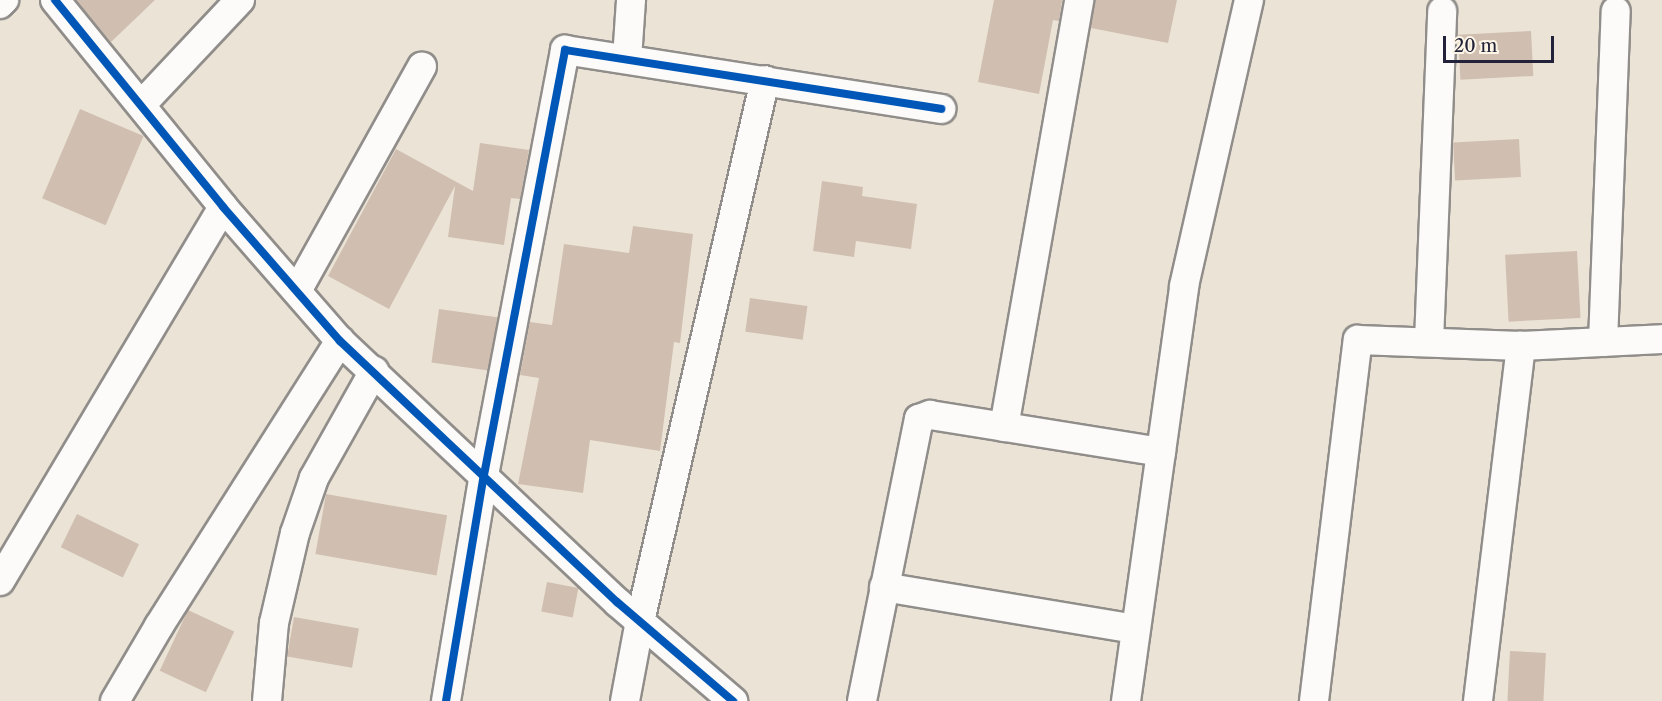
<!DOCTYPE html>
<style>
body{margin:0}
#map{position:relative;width:1662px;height:701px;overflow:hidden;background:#ebe4d6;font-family:"Libre Caslon Text",serif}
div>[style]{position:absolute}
.building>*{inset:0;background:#d0bfb1;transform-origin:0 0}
.roads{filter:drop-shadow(2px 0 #908d8a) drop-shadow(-2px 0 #908d8a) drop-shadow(0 2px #908d8a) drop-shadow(0 -2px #908d8a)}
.minor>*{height:28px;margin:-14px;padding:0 14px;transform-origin:14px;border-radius:14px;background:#fcfbf9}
.cycleway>*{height:8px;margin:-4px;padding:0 4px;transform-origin:4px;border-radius:4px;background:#0057b8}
span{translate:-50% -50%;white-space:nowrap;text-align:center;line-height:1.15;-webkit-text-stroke:5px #fcf5e5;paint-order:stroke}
.scale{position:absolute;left:1443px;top:36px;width:111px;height:27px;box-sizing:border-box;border:3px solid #22223b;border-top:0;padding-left:8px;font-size:18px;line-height:21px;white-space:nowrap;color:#22223b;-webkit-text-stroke:4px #fcf5e5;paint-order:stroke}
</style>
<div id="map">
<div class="building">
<div style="clip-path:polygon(76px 0,155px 0,111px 42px)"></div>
<div style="clip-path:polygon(994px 0,1062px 0,1059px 21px,1053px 20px,1039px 94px,978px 82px)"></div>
<div style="clip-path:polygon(1095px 0,1177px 0,1168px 43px,1091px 28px)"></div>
<div style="left:1531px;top:31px;width:45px;height:73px;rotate:87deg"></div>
<div style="left:80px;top:109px;width:69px;height:97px;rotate:23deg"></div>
<div style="left:1519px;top:139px;width:38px;height:66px;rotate:87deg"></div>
<div style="clip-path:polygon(480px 143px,529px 150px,520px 199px,511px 198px,504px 245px,448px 237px,455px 186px,389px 309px,328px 276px,396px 149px,473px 191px)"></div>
<div style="clip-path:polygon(822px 181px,863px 187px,862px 196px,917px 204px,911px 249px,856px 241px,854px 257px,813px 251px)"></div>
<div style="clip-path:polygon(633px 226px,693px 234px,680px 343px,674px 342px,660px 451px,590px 440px,583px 493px,518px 484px,539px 378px,520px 375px,530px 322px,552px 325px,564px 244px,629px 253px)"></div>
<div style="left:1577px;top:251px;width:67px;height:72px;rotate:87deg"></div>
<div style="left:750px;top:298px;width:58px;height:34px;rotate:8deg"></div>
<div style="left:439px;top:309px;width:59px;height:54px;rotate:8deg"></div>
<div style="left:326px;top:494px;width:123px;height:61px;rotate:10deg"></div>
<div style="left:77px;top:514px;width:69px;height:37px;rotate:26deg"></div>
<div style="left:547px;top:582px;width:32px;height:30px;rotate:11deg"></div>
<div style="left:188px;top:610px;width:51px;height:67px;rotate:25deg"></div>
<div style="left:294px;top:617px;width:66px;height:40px;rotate:10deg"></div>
<div style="left:1510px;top:651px;width:36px;height:50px;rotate:3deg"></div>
</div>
<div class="roads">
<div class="minor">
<div style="left:55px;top:0;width:267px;rotate:50.9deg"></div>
<div style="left:223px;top:207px;width:178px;rotate:48.9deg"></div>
<div style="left:340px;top:341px;width:381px;rotate:43.3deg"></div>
<div style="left:617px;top:602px;width:153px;rotate:40.5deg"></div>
<div style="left:0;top:4px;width:6px;rotate:-45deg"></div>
<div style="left:627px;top:59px;width:59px;rotate:-86.1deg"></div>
<div style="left:142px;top:104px;width:143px;rotate:-46.7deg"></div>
<div style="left:297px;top:291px;width:257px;rotate:-60.9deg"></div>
<div style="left:1429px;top:341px;width:330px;rotate:-87.7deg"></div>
<div style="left:1603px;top:342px;width:331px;rotate:-87.8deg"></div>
<div style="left:1004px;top:427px;width:434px;rotate:-80deg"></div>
<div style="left:0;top:581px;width:435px;rotate:-59.2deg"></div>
<div style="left:884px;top:587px;width:255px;rotate:9.5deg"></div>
<div style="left:115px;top:701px;width:87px;rotate:-59.6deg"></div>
<div style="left:159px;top:626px;width:338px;rotate:-57.6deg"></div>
<div style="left:267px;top:701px;width:78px;rotate:-84.9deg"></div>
<div style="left:274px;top:623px;width:92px;rotate:-76.9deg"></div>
<div style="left:295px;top:533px;width:58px;rotate:-70.9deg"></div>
<div style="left:314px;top:478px;width:123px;rotate:-60.7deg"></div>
<div style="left:446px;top:701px;width:229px;rotate:-80.5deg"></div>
<div style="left:484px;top:475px;width:433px;rotate:-79.2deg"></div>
<div style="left:565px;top:50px;width:381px;rotate:8.9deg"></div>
<div style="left:625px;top:701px;width:81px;rotate:-79.4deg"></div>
<div style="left:640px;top:621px;width:555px;rotate:-76.99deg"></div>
<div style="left:862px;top:701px;width:288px;rotate:-78.6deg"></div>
<div style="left:919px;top:419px;width:12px;rotate:-20deg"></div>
<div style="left:930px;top:415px;width:234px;rotate:9.1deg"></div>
<div style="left:1126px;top:701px;width:419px;rotate:-82deg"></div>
<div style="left:1184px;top:286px;width:293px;rotate:-77.2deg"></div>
<div style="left:1314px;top:701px;width:364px;rotate:-83.1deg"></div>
<div style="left:1358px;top:340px;width:163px;rotate:2.1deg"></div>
<div style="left:1521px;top:346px;width:141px;rotate:-2.8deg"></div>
<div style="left:1478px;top:701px;width:358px;rotate:-83.1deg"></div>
</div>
</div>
<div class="cycleway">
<div style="left:55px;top:0;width:267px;rotate:50.9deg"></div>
<div style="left:223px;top:207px;width:178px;rotate:48.9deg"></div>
<div style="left:340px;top:341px;width:381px;rotate:43.3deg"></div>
<div style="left:617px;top:602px;width:153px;rotate:40.5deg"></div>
<div style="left:446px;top:701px;width:229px;rotate:-80.5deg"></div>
<div style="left:484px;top:475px;width:433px;rotate:-79.2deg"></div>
<div style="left:565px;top:50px;width:381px;rotate:8.9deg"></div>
</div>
<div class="scale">20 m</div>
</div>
